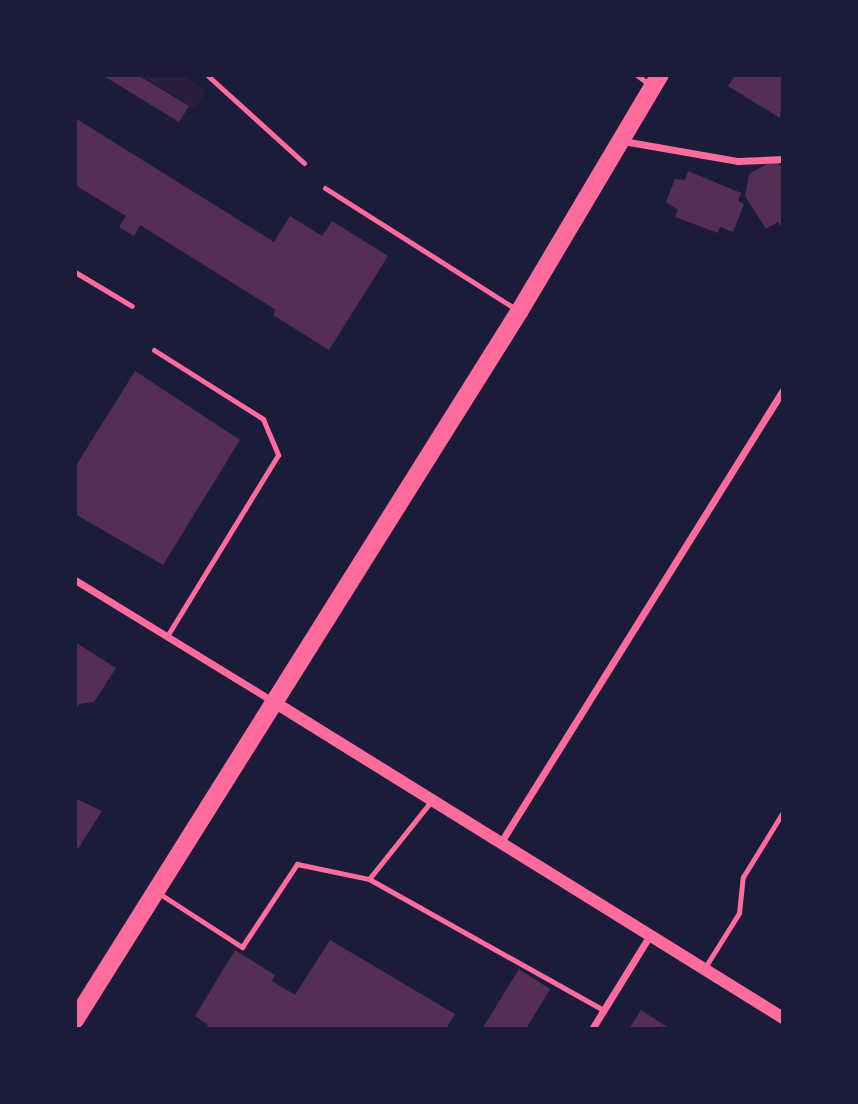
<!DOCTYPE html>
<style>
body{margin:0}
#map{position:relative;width:858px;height:1104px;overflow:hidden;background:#1b1b3a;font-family:"Work Sans",sans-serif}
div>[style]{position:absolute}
.green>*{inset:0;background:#2a1e3b}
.building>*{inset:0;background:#542f53}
.service>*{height:5px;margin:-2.5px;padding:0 2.5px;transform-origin:2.5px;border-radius:2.5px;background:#ff6b9d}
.minor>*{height:7px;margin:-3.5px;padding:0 3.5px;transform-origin:3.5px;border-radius:3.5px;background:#ff6b9d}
.tertiary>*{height:12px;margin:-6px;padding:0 6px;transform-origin:6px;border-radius:6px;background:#ff6b9d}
.primary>*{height:18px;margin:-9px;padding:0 9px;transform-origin:9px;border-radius:9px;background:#ff6b9d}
span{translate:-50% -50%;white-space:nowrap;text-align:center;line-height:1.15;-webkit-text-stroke:6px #1b1b3a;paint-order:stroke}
.frame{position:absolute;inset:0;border:77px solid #1b1b3a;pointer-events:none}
</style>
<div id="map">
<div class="green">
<div style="clip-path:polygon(141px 75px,185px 75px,206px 91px,195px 109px)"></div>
</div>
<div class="building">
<div style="clip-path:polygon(102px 75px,138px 75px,189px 106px,179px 122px)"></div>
<div style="clip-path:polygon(735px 75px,783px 75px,780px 118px,728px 86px)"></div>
<div style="clip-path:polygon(75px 118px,274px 242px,290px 216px,322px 236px,332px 221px,388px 256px,329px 350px,273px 315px,276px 310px,140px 225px,134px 236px,119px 227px,126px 216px,75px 185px)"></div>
<div style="clip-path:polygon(776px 159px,783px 171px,783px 229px,778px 222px,766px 229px,745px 196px,749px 174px)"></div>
<div style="clip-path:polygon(688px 171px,741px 193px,738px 201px,744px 204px,733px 232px,720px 227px,718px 233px,675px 217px,678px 210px,666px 202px,675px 179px,685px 180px)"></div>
<div style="clip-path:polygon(135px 371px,240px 440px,163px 565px,75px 514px,75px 467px)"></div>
<div style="clip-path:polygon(75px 642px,116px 668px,94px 702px,79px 704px,75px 710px)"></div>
<div style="clip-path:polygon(75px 798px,102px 811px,78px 849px,75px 847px)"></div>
<div style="clip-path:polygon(330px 940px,455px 1014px,446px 1029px,206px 1029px,208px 1025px,195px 1016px,235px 950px,275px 975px,272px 981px,295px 995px)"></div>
<div style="clip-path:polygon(519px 969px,550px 989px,526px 1029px,482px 1029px)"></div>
<div style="clip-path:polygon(641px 1010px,670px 1029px,629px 1029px)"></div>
</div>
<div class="service">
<div style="left:207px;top:75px;width:131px;rotate:42.2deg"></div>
<div style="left:637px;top:75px;width:18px;rotate:38deg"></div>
<div style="left:325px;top:188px;width:227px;rotate:32.4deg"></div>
<div style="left:75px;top:272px;width:66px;rotate:30.8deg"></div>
<div style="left:154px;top:350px;width:129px;rotate:32.3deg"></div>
<div style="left:263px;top:419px;width:39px;rotate:67deg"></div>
<div style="left:278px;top:455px;width:212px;rotate:121.5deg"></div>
<div style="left:369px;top:879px;width:101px;rotate:-51.4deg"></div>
<div style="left:160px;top:894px;width:98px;rotate:32.9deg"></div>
<div style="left:242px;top:947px;width:100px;rotate:-56.5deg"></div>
<div style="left:297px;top:864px;width:74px;rotate:11.8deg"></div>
<div style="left:369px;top:879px;width:268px;rotate:29.2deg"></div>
<div style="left:704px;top:969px;width:66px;rotate:-58deg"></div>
<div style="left:739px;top:913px;width:36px;rotate:-84deg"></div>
<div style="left:743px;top:877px;width:76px;rotate:-58.4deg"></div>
</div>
<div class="minor">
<div style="left:623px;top:141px;width:117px;rotate:9.9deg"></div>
<div style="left:738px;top:161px;width:45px;rotate:-2.5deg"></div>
<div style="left:75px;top:580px;width:233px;rotate:31.5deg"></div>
<div style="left:501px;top:842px;width:533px;rotate:-58.04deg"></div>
<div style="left:592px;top:1029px;width:110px;rotate:-58.3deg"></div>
</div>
<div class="tertiary">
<div style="left:274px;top:702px;width:599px;rotate:31.83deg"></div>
</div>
<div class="primary">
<div style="left:75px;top:1020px;width:836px;rotate:-57.91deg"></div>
<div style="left:519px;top:312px;width:276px;rotate:-59.3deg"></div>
</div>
<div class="frame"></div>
</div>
